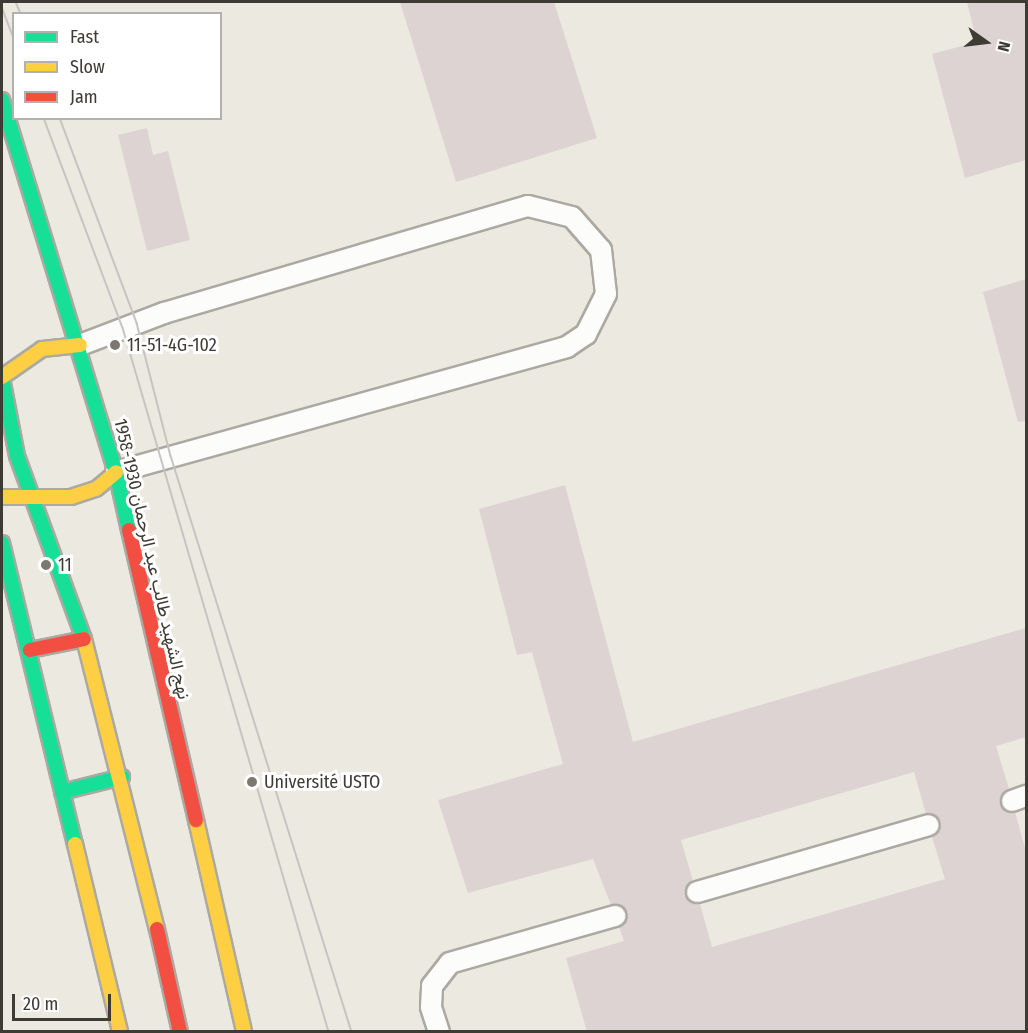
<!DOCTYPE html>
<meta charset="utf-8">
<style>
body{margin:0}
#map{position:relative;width:1028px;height:1033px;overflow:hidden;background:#ece9e0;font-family:"Fira Sans Condensed",Vazirmatn,sans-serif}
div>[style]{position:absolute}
.building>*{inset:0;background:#ddd3d3}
.roads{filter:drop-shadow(2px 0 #aba9a2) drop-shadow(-2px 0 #aba9a2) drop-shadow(0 2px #aba9a2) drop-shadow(0 -2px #aba9a2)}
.lane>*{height:20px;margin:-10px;padding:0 10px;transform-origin:10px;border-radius:10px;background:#fcfcfa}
.fast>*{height:14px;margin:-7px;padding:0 7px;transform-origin:7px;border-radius:7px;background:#16e098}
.slow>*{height:14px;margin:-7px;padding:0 7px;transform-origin:7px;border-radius:7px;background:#ffcf43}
.jam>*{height:14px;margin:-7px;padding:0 7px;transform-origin:7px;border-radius:7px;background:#f24e42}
.tram>*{height:1.5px;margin:-0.75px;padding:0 0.75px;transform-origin:0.75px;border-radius:0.75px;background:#c5c4c2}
.dots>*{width:16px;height:16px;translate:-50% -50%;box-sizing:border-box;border:3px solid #fff;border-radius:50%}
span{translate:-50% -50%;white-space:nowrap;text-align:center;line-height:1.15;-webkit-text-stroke:6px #fff;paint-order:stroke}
.poi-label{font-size:18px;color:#3e3b34}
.left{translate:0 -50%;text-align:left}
.street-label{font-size:18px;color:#3e3b34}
.frame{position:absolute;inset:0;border:3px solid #3e3b34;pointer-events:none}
.legend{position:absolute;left:12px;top:12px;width:210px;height:108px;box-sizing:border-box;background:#fff;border:2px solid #b2b1ae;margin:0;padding:8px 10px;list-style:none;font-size:18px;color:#3e3b34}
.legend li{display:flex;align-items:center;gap:12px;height:30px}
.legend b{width:30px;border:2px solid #b2b1ae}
.north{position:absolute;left:956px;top:12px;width:60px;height:60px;-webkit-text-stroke:4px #fff;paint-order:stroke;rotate:104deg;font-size:16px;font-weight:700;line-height:24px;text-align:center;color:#3e3b34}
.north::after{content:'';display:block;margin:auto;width:21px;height:27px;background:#3e3b34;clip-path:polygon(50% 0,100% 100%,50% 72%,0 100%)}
.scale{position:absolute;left:12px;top:994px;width:99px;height:27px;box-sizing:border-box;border:3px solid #3e3b34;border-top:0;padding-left:8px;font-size:18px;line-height:21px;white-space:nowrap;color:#3e3b34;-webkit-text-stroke:4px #fff;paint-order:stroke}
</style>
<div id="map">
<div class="building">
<div style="clip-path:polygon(400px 2px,554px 2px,597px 138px,456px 182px)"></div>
<div style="clip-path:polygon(967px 2px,1026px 2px,1026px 160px,965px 178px,932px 54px,977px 42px)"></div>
<div style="clip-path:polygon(147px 128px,153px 155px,168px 151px,190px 240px,147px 251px,118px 135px)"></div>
<div style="clip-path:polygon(1026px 279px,1026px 421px,1018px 422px,983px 292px)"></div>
<div style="clip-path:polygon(evenodd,565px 485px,633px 742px,1026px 628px,1026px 737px,996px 746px,1009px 789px,1001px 804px,1015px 812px,1026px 852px,1026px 1032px,587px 1032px,566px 958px,624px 941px,619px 927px,627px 918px,623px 907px,611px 905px,593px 859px,468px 893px,438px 800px,563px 764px,532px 652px,517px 655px,479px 509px,565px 485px,914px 772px,926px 814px,941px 822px,932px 837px,945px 879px,712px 947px,700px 904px,685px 895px,693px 881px,681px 840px,914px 772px)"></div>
</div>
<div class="roads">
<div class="lane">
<div style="left:80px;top:345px;width:90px;rotate:-20.9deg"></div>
<div style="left:164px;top:313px;width:379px;rotate:-16.4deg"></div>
<div style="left:528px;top:206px;width:45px;rotate:14deg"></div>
<div style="left:572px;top:217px;width:44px;rotate:48.7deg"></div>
<div style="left:601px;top:250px;width:44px;rotate:83.5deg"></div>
<div style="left:606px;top:294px;width:45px;rotate:116.6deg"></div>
<div style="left:586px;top:334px;width:23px;rotate:146deg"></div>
<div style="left:567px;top:347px;width:468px;rotate:164.5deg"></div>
<div style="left:1012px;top:801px;width:15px;rotate:-20deg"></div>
<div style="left:697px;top:892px;width:241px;rotate:-16.1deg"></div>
<div style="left:439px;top:1032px;width:26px;rotate:-108deg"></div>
<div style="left:431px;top:1007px;width:21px;rotate:-87deg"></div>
<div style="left:432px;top:986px;width:29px;rotate:-52deg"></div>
<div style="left:450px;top:963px;width:172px;rotate:-15.9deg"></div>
</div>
<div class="fast">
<div style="left:2px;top:100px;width:389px;rotate:73deg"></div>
<div style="left:116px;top:472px;width:59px;rotate:77.4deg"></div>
<div style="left:2px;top:378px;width:79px;rotate:79.1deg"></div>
<div style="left:17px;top:456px;width:195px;rotate:69.9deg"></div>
<div style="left:2px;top:543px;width:310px;rotate:76.4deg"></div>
<div style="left:62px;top:792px;width:62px;rotate:-14deg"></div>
</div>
<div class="slow">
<div style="left:2px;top:377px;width:49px;rotate:-35deg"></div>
<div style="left:42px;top:349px;width:38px;rotate:-6deg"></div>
<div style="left:2px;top:497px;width:69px"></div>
<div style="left:71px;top:497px;width:26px;rotate:-18deg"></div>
<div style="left:96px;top:489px;width:26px;rotate:-40deg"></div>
<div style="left:84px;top:639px;width:299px;rotate:75.9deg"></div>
<div style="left:196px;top:820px;width:217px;rotate:77.2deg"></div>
<div style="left:75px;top:844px;width:193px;rotate:76.5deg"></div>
</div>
<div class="jam">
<div style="left:129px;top:530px;width:298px;rotate:77deg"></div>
<div style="left:30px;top:650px;width:55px;rotate:-11.5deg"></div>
<div style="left:157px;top:929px;width:106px;rotate:77.4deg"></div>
</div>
</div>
<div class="tram">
<div style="left:16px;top:2px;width:13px;rotate:67deg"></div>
<div style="left:2px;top:7px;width:34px;rotate:69deg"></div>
<div style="left:44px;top:118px;width:224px;rotate:69.4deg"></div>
<div style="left:123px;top:328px;width:734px;rotate:73.69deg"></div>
<div style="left:60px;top:118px;width:219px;rotate:69.4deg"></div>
<div style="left:137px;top:323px;width:137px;rotate:75.7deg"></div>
<div style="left:171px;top:456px;width:604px;rotate:72.56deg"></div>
</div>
<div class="dots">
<div style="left:115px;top:345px;background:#7b7870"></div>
<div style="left:46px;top:565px;background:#7b7870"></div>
<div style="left:252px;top:782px;background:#7b7870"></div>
</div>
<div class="poi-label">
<span class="left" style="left:127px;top:345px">11-51-4G-102</span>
<span class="left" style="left:58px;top:565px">11</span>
<span class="left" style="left:264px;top:782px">Université USTO</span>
</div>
<div class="street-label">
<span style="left:152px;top:559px;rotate:77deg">نهج الشهيد طالب عبد الرحمان 1930-1958</span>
</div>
<div class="frame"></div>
<ul class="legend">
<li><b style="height:8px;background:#16e098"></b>Fast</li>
<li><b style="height:8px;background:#ffcf43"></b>Slow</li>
<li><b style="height:8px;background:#f24e42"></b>Jam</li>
</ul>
<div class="north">N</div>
<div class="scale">20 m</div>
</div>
